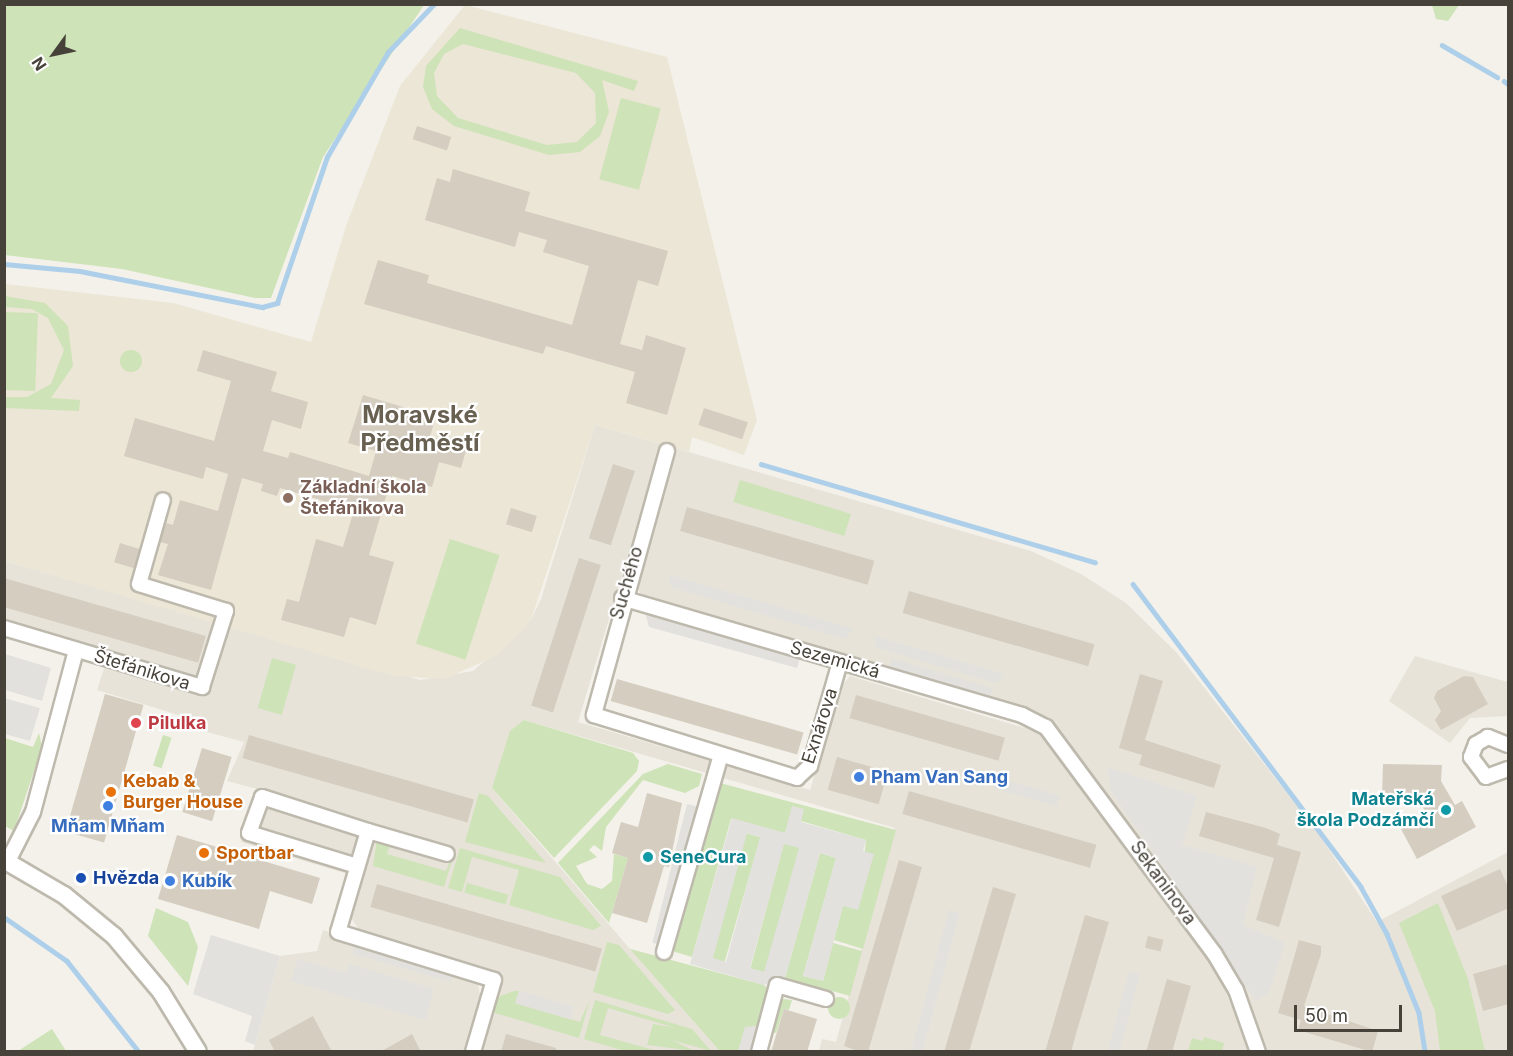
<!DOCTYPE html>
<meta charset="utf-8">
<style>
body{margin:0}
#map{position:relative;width:1513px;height:1056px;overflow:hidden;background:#f3f1ea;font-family:Inter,sans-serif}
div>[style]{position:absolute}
.residential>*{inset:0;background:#e7e3d9}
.education>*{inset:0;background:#ebe6d5}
.green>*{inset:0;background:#cee3b7;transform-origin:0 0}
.round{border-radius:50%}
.parking>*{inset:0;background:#e2e1de;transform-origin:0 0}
.stream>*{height:4.5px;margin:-2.25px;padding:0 2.25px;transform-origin:2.25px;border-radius:2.25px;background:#adcfea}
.building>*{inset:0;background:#d4cdc0;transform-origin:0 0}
.roads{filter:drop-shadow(2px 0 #beb9ad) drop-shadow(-2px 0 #beb9ad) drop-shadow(0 2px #beb9ad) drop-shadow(0 -2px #beb9ad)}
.minor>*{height:14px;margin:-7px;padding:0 7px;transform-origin:7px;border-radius:7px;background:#fff}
.tertiary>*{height:16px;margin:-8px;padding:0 8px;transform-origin:8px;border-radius:8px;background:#fff}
.dots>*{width:16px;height:16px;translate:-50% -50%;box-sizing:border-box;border:3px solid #fff;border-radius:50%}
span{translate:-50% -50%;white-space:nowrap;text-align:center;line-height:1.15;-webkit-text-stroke:4.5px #fff;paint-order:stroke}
.education-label{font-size:18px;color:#785e54;font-weight:700}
.left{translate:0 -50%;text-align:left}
.street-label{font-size:18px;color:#474239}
.health-label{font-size:18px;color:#be3a42;font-weight:700}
.shop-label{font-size:18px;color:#366cbe;font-weight:700}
.food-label{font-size:18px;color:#c56008;font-weight:700}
.culture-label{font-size:18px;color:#0d838f;font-weight:700}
.right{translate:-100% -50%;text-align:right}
.transit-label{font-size:18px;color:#164399;font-weight:700}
.district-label{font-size:24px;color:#686051;font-weight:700}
.frame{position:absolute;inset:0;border:6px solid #474239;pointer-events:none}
.north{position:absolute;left:24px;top:24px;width:60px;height:60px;-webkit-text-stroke:4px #fff;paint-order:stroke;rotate:237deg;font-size:16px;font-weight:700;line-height:24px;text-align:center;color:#474239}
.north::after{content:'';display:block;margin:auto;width:21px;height:27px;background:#474239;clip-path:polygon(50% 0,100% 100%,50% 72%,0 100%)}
.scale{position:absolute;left:1294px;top:1005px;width:108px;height:27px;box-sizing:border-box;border:3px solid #474239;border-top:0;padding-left:8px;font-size:18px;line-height:21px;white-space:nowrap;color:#474239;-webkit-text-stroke:4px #fff;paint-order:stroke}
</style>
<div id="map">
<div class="residential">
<div style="clip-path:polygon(595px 425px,1031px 551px,1081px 574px,1126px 603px,1177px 653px,1316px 830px,1377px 922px,1508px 852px,1508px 1051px,1265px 1051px,1249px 1001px,1208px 934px,1051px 718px,641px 594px,635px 585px,670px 460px,658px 456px,578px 722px,810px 790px,840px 688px,850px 676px,1035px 731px,1056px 750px,1216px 969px,1251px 1051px,819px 1051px,822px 1039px,836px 1042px,895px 828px,524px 720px,492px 788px,630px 949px,773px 988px,755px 1051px,481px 1051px,503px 973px,360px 931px,349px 915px,358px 877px,241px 842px,257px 789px,227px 781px,244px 742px,207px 732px,208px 724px,97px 690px,105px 665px,5px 622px,4px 561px,420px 680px,473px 671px,531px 620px,541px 599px)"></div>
<div style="clip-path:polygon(1415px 656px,1508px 682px,1508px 716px,1470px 718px,1450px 743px,1389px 701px)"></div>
<div style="clip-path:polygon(323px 930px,467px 973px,478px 985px,482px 1003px,467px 1051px,253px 1052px,280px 956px,317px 951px)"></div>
</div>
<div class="education">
<div style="clip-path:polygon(465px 5px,667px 57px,757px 420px,744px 455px,692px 437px,689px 452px,595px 425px,531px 620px,498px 655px,444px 679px,393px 676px,5px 561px,5px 284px,173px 303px,311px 342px,346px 226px,400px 86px)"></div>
</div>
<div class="green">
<div style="clip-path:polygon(5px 4px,59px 6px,424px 5px,323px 157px,271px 298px,255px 298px,122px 269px,5px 255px)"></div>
<div style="clip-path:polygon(1432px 5px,1432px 4px,1459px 5px,1448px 21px,1436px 19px)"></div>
<div style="clip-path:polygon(evenodd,460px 28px,638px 81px,634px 91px,602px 80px,609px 112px,600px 136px,580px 152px,549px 155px,454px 126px,432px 109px,423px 87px,426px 66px,460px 28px,463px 44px,576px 73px,595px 93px,596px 123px,577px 142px,547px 145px,458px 118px,437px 96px,434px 73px,444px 54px,463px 44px)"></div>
<div style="left:621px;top:98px;width:41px;height:84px;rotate:15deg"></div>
<div style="clip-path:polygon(5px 296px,45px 303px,68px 326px,73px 366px,51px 398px,80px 400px,79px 411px,5px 408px,5px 397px,27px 397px,51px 384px,64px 350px,48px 318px,32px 309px,5px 307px)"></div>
<div style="left:5px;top:312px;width:33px;height:78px;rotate:2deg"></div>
<div class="round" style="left:120px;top:350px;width:22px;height:22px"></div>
<div style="left:740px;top:480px;width:116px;height:23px;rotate:17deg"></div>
<div style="left:450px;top:539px;width:52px;height:110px;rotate:18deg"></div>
<div style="left:272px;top:658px;width:25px;height:52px;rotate:16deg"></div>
<div style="clip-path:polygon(524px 720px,633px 753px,639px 761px,637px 771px,554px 858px,492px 788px,510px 731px)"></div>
<div style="clip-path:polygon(39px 733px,42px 747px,14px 831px,5px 826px,5px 738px,33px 747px)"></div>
<div style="left:163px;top:735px;width:9px;height:32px;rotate:18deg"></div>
<div style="clip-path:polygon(668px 764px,702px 774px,699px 786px,685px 793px,643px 780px,606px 827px,602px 851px,594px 845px,589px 850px,597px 857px,576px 866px,587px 884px,602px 889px,612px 881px,614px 854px,628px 858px,609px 923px,558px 863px,643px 774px)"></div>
<div style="clip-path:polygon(720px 783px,896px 830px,863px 949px,834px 940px,843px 905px,858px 909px,866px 840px,801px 821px,793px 806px,785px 833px,731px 819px,692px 957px,672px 951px)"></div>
<div style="clip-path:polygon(479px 793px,488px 796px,546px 863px,465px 842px)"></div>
<div style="left:746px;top:833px;width:15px;height:130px;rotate:16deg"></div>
<div style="clip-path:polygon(377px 840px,391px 842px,387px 854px,446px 871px,456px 847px,444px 887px,373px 866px)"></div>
<div style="left:784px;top:843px;width:16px;height:130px;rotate:15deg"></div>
<div style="clip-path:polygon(460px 848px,560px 877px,601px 926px,593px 930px,509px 905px,519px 870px,472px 857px,462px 892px,448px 888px)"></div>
<div style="clip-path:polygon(820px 853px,836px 858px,803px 976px,823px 981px,833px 943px,862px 951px,850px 996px,785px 978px)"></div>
<div style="left:467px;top:883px;width:43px;height:10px;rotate:16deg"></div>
<div style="clip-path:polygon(1438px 903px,1468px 979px,1485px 1051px,1440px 1051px,1435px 1011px,1399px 923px)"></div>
<div style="clip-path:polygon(156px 908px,188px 922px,198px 947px,188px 986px,148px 936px)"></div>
<div style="clip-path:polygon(607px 942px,619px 945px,675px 1010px,668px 1014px,593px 992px)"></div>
<div style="clip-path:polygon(630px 949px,764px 985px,771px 995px,763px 1025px,745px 1028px,738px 1051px,720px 1051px)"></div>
<div style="clip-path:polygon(514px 991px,519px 991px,515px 1003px,580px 1022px,590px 999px,579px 1038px,492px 1012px,498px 997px)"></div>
<div class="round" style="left:828px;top:997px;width:22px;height:22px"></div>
<div style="clip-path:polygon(783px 999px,792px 1000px,789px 1010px,784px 1009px,776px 1033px,769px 1031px)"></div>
<div style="clip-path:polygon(595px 1000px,692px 1029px,711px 1051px,672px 1040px,694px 1051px,647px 1045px,653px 1024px,676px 1028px,608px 1008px,600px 1035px,657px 1051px,625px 1051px,584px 1039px)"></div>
<div style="clip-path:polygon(52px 1029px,66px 1051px,18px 1051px)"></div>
<div style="clip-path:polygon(1204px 1037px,1224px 1043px,1222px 1051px,1188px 1051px,1192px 1038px,1203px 1041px)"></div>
</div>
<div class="parking">
<div style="clip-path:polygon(669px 575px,759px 601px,853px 629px,845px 639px,671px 587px)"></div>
<div style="clip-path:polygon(645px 613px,800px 658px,797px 668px,649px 627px)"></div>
<div style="clip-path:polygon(874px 636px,1004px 674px,996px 683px,876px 647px)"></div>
<div style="clip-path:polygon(5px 654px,51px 668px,42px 701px,5px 690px)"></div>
<div style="left:892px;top:658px;width:105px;height:9px;rotate:17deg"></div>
<div style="clip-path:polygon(4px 698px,40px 708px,30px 741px,5px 734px)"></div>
<div style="clip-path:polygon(1107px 767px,1197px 796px,1182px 845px,1257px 867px,1243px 925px,1285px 943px,1269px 993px,1256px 1001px,1111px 791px)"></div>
<div style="left:998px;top:778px;width:64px;height:11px;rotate:16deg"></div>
<div style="left:687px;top:804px;width:12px;height:143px;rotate:14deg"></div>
<div style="clip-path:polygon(evenodd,792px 806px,804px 809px,801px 822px,866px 840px,863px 851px,874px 854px,858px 910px,843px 906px,823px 981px,803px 976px,836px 858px,820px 853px,785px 978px,764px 985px,690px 964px,732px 818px,785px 833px,792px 806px,747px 833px,760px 837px,726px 962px,713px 958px,747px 833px,792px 806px,784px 844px,799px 848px,764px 972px,750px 968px,784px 844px)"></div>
<div style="left:949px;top:910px;width:11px;height:147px;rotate:15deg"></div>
<div style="clip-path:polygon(211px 935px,280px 956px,255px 1045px,245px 1041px,252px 1016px,193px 994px)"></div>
<div style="left:355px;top:945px;width:102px;height:9px;rotate:16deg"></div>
<div style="clip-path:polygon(298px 959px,346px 973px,349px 964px,434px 989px,425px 1020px,291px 981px)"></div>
<div style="left:1129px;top:972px;width:11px;height:82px;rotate:15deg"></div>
<div style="left:519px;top:991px;width:57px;height:13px;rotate:16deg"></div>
<div style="clip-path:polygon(763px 1025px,755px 1051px,738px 1052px,745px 1027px)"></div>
</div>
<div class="stream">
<div style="left:1442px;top:45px;width:64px;rotate:30.2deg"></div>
<div style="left:1504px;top:81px;width:5px;rotate:37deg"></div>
<div style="left:4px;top:264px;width:76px;rotate:5.3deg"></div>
<div style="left:80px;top:271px;width:186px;rotate:11.2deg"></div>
<div style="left:262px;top:307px;width:16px;rotate:-15deg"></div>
<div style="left:277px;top:303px;width:154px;rotate:-71.1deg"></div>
<div style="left:327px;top:157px;width:121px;rotate:-59.8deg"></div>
<div style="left:388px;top:52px;width:66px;rotate:-46.2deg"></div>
<div style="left:761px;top:464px;width:348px;rotate:16.4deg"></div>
<div style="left:1133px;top:584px;width:379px;rotate:53deg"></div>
<div style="left:1361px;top:887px;width:54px;rotate:61deg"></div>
<div style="left:1387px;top:934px;width:85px;rotate:67.9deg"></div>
<div style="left:1419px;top:1013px;width:39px;rotate:81deg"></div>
<div style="left:4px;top:917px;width:77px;rotate:34.9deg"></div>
<div style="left:67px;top:961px;width:116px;rotate:51.6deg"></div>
</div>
<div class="building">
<div style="left:417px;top:126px;width:36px;height:14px;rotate:18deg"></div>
<div style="clip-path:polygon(453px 169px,530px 192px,525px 211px,668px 251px,658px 286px,638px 280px,620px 344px,642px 350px,646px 335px,686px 348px,667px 415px,626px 403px,635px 372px,546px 346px,543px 354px,364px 304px,378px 260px,429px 275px,427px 283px,572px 325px,589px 266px,543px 252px,547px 240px,519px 232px,515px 247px,425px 220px,437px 178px,450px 182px)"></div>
<div style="clip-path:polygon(203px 350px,277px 372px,271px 391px,308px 402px,301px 429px,272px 420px,263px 451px,288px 458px,290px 452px,369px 476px,376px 451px,348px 443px,363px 395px,436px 417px,430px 436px,467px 447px,461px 468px,439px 462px,432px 487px,392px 476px,369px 555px,394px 562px,376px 625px,350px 617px,344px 637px,281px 620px,287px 599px,299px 602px,316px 539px,343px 547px,354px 510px,280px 488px,277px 496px,261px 491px,263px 484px,242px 478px,211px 590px,158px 575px,168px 544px,160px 542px,166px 523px,173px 525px,180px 500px,218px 511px,228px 474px,206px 467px,203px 479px,124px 456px,135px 418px,214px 441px,231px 381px,197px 371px)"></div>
<div style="left:704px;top:408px;width:46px;height:18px;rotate:18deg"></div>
<div style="left:613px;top:464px;width:23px;height:78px;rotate:18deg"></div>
<div style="left:687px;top:507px;width:195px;height:25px;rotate:16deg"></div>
<div style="left:511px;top:508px;width:27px;height:17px;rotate:17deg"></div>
<div style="left:120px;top:543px;width:21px;height:20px;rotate:17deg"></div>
<div style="left:579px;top:558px;width:23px;height:155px;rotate:18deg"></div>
<div style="left:4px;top:578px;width:210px;height:28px;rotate:16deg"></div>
<div style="left:909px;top:591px;width:193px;height:23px;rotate:16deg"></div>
<div style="clip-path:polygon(1140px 674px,1163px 681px,1145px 740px,1221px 765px,1214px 788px,1139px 765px,1142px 755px,1119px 748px)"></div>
<div style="clip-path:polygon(1464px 676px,1473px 677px,1488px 704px,1441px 730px,1435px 720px,1441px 711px,1434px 698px,1437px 691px)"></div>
<div style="left:617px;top:679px;width:194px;height:23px;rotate:16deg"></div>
<div style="left:105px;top:694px;width:40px;height:143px;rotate:16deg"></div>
<div style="left:856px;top:695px;width:155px;height:24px;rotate:16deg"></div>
<div style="left:249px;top:735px;width:234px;height:24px;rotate:16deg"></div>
<div style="left:202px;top:748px;width:31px;height:67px;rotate:17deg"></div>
<div style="left:837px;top:757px;width:53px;height:34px;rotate:16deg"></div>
<div style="clip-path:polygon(1383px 764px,1442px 765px,1441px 781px,1455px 805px,1462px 801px,1476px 827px,1417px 859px,1401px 829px,1427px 815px,1418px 798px,1382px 797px)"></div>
<div style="left:909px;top:791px;width:195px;height:24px;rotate:16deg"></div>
<div style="clip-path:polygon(647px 793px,682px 803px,669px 867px,664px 866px,647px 923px,612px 913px,628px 858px,612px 853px,621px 822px,638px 827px)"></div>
<div style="clip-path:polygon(1206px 812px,1266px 828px,1280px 834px,1277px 845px,1301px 852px,1279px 927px,1256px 920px,1274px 858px,1199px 836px)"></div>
<div style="clip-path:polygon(177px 835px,320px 878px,312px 904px,270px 891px,259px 929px,158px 899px)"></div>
<div style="clip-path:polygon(899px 860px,922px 867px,868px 1052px,861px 1052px,844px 1046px)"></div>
<div style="clip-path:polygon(1500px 869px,1509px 889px,1509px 908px,1457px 931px,1441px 896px)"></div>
<div style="left:377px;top:884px;width:234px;height:24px;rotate:16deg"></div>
<div style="clip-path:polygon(993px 887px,1016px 894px,1005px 931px,969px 1052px,944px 1052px)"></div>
<div style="clip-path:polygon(1085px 915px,1109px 922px,1076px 1034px,1071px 1052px,1045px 1052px)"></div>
<div style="left:1148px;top:936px;width:16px;height:12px;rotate:14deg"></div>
<div style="clip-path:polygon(1299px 940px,1321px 946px,1321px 954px,1304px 1006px,1378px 1031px,1372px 1052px,1298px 1030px,1301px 1020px,1278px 1013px)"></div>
<div style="clip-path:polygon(1509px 964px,1509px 1004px,1483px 1011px,1473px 974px)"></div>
<div style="left:1167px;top:979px;width:25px;height:76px;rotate:16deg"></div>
<div style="clip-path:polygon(784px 1009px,817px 1019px,807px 1052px,771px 1052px)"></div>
<div style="clip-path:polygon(313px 1016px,332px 1052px,275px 1052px,269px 1040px)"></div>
<div style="clip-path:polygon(412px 1034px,421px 1052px,380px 1052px)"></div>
<div style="clip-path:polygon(506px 1034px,556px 1048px,556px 1052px,501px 1052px)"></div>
</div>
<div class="roads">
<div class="minor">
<div style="left:667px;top:451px;width:274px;rotate:105.5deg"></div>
<div style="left:594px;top:715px;width:213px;rotate:17.2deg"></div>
<div style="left:797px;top:778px;width:18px;rotate:-43deg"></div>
<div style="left:810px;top:766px;width:108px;rotate:-73.9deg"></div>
<div style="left:622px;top:598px;width:417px;rotate:16.3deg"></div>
<div style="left:1022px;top:715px;width:27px;rotate:27deg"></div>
<div style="left:1046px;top:727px;width:282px;rotate:53.4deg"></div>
<div style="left:1214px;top:953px;width:43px;rotate:59.3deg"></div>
<div style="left:1236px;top:990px;width:66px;rotate:70.5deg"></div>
<div style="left:4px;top:628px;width:207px;rotate:16.6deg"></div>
<div style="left:202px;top:687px;width:80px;rotate:-72.5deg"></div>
<div style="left:226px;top:611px;width:91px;rotate:-162.8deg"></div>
<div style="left:139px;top:584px;width:87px;rotate:-74.1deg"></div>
<div style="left:1508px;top:745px;width:22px;rotate:-158deg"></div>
<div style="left:1488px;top:737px;width:14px;rotate:150deg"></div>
<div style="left:1476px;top:744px;width:14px;rotate:111deg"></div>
<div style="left:1471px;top:757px;width:25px;rotate:53deg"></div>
<div style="left:1486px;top:777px;width:23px;rotate:-20deg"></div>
<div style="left:368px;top:831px;width:82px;rotate:16.2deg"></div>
<div style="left:8px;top:861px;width:55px;rotate:-63deg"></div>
<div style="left:33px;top:812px;width:168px;rotate:-75.1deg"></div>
<div style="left:357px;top:866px;width:113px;rotate:-163deg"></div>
<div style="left:249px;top:833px;width:38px;rotate:-70deg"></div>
<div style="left:262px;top:797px;width:111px;rotate:17.8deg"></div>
<div style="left:368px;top:831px;width:105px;rotate:106.5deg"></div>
<div style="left:338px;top:932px;width:163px;rotate:17.1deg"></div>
<div style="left:494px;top:980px;width:75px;rotate:106.3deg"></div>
<div style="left:664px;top:952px;width:202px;rotate:-73.9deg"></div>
<div style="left:759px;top:1052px;width:69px;rotate:-75deg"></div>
<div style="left:777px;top:985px;width:51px;rotate:15.9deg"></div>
</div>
<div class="tertiary">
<div style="left:4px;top:860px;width:69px;rotate:30.3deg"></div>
<div style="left:64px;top:895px;width:65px;rotate:39.4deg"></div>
<div style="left:114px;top:936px;width:73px;rotate:50deg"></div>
<div style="left:161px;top:992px;width:70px;rotate:58.3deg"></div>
</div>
</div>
<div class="dots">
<div style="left:288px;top:498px;background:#8d6e63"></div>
<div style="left:136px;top:723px;background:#e0444e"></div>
<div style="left:859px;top:777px;background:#3f7fe0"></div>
<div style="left:111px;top:792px;background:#e8710a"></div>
<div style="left:108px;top:806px;background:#3f7fe0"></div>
<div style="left:1446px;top:810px;background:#0f9aa8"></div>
<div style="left:204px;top:853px;background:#e8710a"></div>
<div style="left:648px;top:857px;background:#0f9aa8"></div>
<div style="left:81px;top:878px;background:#1a4fb4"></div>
<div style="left:170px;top:881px;background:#3f7fe0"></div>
</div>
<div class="education-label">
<span class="left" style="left:300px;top:498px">Základní škola<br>Štefánikova</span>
</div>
<div class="street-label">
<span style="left:627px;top:583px;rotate:-74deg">Suchého</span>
<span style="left:835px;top:660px;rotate:16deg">Sezemická</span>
<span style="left:142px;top:670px;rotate:17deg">Štefánikova</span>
<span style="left:820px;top:726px;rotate:-72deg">Exnárova</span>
<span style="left:1163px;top:883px;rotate:54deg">Sekaninova</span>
</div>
<div class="health-label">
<span class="left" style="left:148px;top:723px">Pilulka</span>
</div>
<div class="shop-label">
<span class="left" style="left:871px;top:777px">Pham Van Sang</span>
<span style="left:108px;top:826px">Mňam Mňam</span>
<span class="left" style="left:182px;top:881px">Kubík</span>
</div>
<div class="food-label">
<span class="left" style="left:123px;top:792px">Kebab &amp;<br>Burger House</span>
<span class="left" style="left:216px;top:853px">Sportbar</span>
</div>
<div class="culture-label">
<span class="right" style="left:1434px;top:810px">Mateřská<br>škola Podzámčí</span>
<span class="left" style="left:660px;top:857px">SeneCura</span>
</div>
<div class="transit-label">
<span class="left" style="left:93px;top:878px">Hvězda</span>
</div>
<div class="district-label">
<span style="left:420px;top:429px">Moravské<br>Předměstí</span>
</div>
<div class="frame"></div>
<div class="north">N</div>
<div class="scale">50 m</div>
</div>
